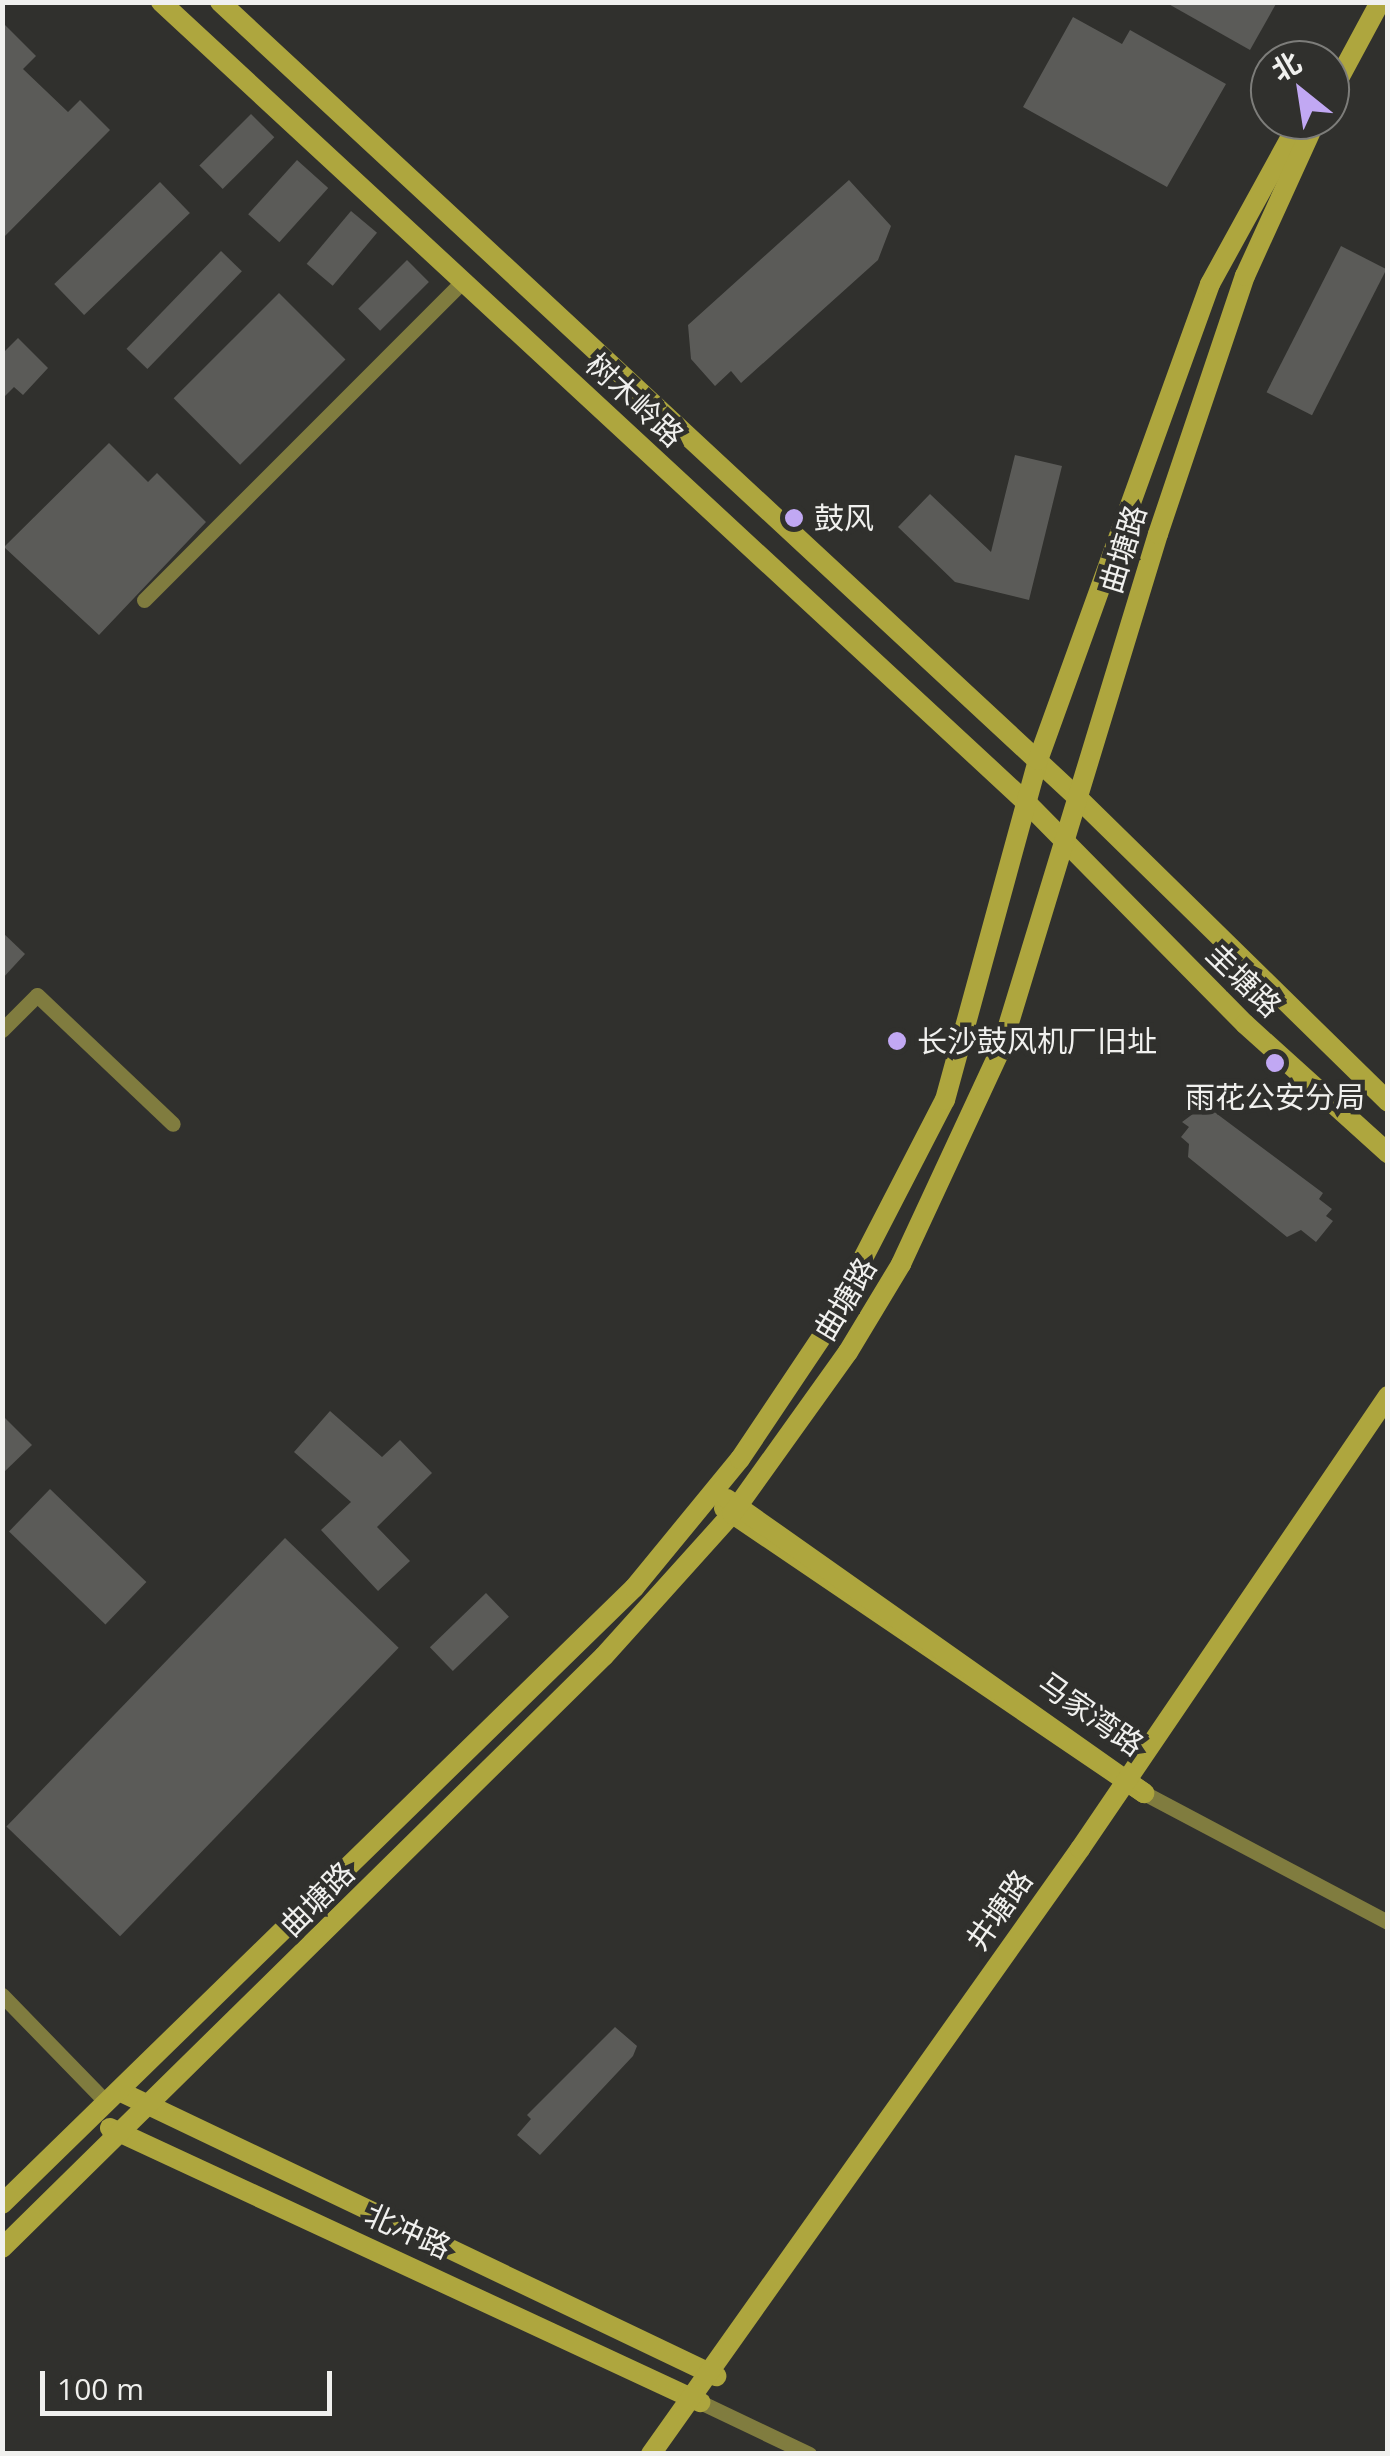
<!DOCTYPE html>
<meta charset="utf-8">
<style>
body{margin:0}
#map{position:relative;width:1390px;height:2456px;overflow:hidden;background:#30302d;font-family:"Open Sans","Noto Sans SC",sans-serif}
div>[style]{position:absolute}
.building>*{inset:0;background:#5b5b58;transform-origin:0 0}
.street>*{height:15px;margin:-7.5px;padding:0 7.5px;transform-origin:7.5px;border-radius:7.5px;background:#807c3f}
.secondary>*{height:20px;margin:-10px;padding:0 10px;transform-origin:10px;border-radius:10px;background:#aea63e}
.dots>*{width:28px;height:28px;translate:-50% -50%;box-sizing:border-box;border:5px solid #30302d;border-radius:50%}
span{translate:-50% -50%;white-space:nowrap;text-align:center;line-height:1.15;-webkit-text-stroke:9px #30302d;paint-order:stroke}
.street-label{font-size:30px;color:#f0f0ee}
.poi-label{font-size:30px;color:#f0f0ee}
.left{translate:0 -50%;text-align:left}
.frame{position:absolute;inset:0;border:5px solid #f0f0ee;pointer-events:none}
.north{position:absolute;left:1250px;top:40px;width:100px;height:100px;box-sizing:border-box;background:#30302d;border:2px solid #7d7d7a;border-radius:50%;rotate:330deg;font-size:28px;font-weight:700;line-height:40px;text-align:center;color:#f0f0ee}
.north::after{content:'';display:block;margin:auto;width:35px;height:45px;background:#c1a8f3;clip-path:polygon(50% 0,100% 100%,50% 72%,0 100%)}
.scale{position:absolute;left:40px;top:2371px;width:292px;height:45px;box-sizing:border-box;border:5px solid #f0f0ee;border-top:0;padding-left:12px;font-size:30px;line-height:35px;white-space:nowrap;color:#f0f0ee;-webkit-text-stroke:8px #30302d;paint-order:stroke}
</style>
<div id="map">
<div class="building">
<div style="clip-path:polygon(1165px 2px,1277px 2px,1250px 50px)"></div>
<div style="clip-path:polygon(1073px 17px,1122px 44px,1130px 30px,1226px 84px,1167px 187px,1023px 107px)"></div>
<div style="clip-path:polygon(2px 22px,36px 56px,23px 69px,68px 112px,80px 100px,110px 130px,2px 239px)"></div>
<div style="left:251px;top:114px;width:33px;height:73px;rotate:45deg"></div>
<div style="left:297px;top:160px;width:42px;height:73px;rotate:42deg"></div>
<div style="clip-path:polygon(849px 180px,891px 226px,878px 260px,741px 383px,731px 371px,715px 386px,691px 359px,688px 325px)"></div>
<div style="left:160px;top:182px;width:43px;height:147px;rotate:46deg"></div>
<div style="left:351px;top:211px;width:34px;height:69px;rotate:40deg"></div>
<div style="left:1341px;top:246px;width:51px;height:164px;rotate:27deg"></div>
<div style="left:221px;top:251px;width:29px;height:136px;rotate:44deg"></div>
<div style="left:407px;top:260px;width:31px;height:69px;rotate:45deg"></div>
<div style="left:279px;top:293px;width:94px;height:149px;rotate:45deg"></div>
<div style="clip-path:polygon(18px 338px,48px 368px,23px 395px,14px 387px,2px 399px,2px 354px)"></div>
<div style="clip-path:polygon(109px 443px,148px 482px,157px 473px,206px 522px,99px 635px,4px 547px)"></div>
<div style="clip-path:polygon(1015px 455px,1062px 466px,1029px 600px,955px 582px,898px 527px,930px 494px,991px 552px)"></div>
<div style="clip-path:polygon(2px 932px,25px 954px,2px 979px)"></div>
<div style="clip-path:polygon(1205px 1105px,1323px 1193px,1319px 1199px,1332px 1209px,1326px 1216px,1333px 1221px,1316px 1242px,1301px 1230px,1287px 1237px,1188px 1157px,1189px 1144px,1181px 1137px,1189px 1127px,1182px 1122px)"></div>
<div style="clip-path:polygon(330px 1411px,382px 1457px,400px 1440px,432px 1473px,377px 1527px,410px 1561px,378px 1591px,321px 1530px,351px 1502px,294px 1452px)"></div>
<div style="clip-path:polygon(2px 1415px,32px 1445px,2px 1474px)"></div>
<div style="left:50px;top:1489px;width:134px;height:59px;rotate:44deg"></div>
<div style="left:285px;top:1538px;width:158px;height:401px;rotate:44deg"></div>
<div style="left:486px;top:1593px;width:33px;height:78px;rotate:46deg"></div>
<div style="clip-path:polygon(615px 2027px,637px 2046px,633px 2056px,540px 2155px,517px 2135px,531px 2119px,527px 2115px)"></div>
</div>
<div class="street">
<div style="left:144px;top:600px;width:451px;rotate:-45deg"></div>
<div style="left:2px;top:1030px;width:49px;rotate:-45deg"></div>
<div style="left:37px;top:995px;width:187px;rotate:43.5deg"></div>
<div style="left:1144px;top:1793px;width:276px;rotate:27.9deg"></div>
<div style="left:2px;top:1995px;width:151px;rotate:45.8deg"></div>
<div style="left:700px;top:2402px;width:121px;rotate:25.5deg"></div>
</div>
<div class="secondary">
<div style="left:161px;top:2px;width:1181px;rotate:42.77deg"></div>
<div style="left:1028px;top:804px;width:309px;rotate:45.4deg"></div>
<div style="left:1245px;top:1024px;width:193px;rotate:42.1deg"></div>
<div style="left:220px;top:2px;width:1175px;rotate:42.86deg"></div>
<div style="left:1081px;top:801px;width:430px;rotate:44.4deg"></div>
<div style="left:1330px;top:95px;width:106px;rotate:-61.7deg"></div>
<div style="left:724px;top:1508px;width:508px;rotate:34.16deg"></div>
<div style="left:1144px;top:1793px;width:510px;rotate:-144.81deg"></div>
<div style="left:119px;top:2091px;width:662px;rotate:25.52deg"></div>
<div style="left:110px;top:2128px;width:651px;rotate:24.91deg"></div>
<div style="left:2px;top:2204px;width:883px;rotate:-44.27deg"></div>
<div style="left:634px;top:1588px;width:167px;rotate:-50.6deg"></div>
<div style="left:740px;top:1459px;width:153px;rotate:-56.2deg"></div>
<div style="left:825px;top:1332px;width:261px;rotate:-62.7deg"></div>
<div style="left:945px;top:1100px;width:352px;rotate:-74.7deg"></div>
<div style="left:1038px;top:760px;width:506px;rotate:-70.13deg"></div>
<div style="left:1210px;top:284px;width:187px;rotate:-61.2deg"></div>
<div style="left:2px;top:2248px;width:844px;rotate:-44.52deg"></div>
<div style="left:604px;top:1656px;width:191px;rotate:-48deg"></div>
<div style="left:732px;top:1514px;width:199px;rotate:-54.4deg"></div>
<div style="left:848px;top:1352px;width:103px;rotate:-58.9deg"></div>
<div style="left:901px;top:1264px;width:237px;rotate:-65.1deg"></div>
<div style="left:1001px;top:1049px;width:538px;rotate:-73.05deg"></div>
<div style="left:1158px;top:534px;width:272px;rotate:-71.4deg"></div>
<div style="left:1245px;top:276px;width:171px;rotate:-65.5deg"></div>
<div style="left:651px;top:2454px;width:742px;rotate:-54.66deg"></div>
<div style="left:1080px;top:1849px;width:548px;rotate:-55.79deg"></div>
</div>
<div class="dots">
<div style="left:794px;top:518px;background:#c1a8f3"></div>
<div style="left:897px;top:1041px;background:#c1a8f3"></div>
<div style="left:1275px;top:1063px;background:#c1a8f3"></div>
</div>
<div class="street-label">
<span style="left:635px;top:400px;rotate:43deg">树木岭路</span>
<span style="left:1123px;top:549px;rotate:-73deg">曲塘路</span>
<span style="left:1244px;top:980px;rotate:44deg">圭塘路</span>
<span style="left:845px;top:1299px;rotate:-59deg">曲塘路</span>
<span style="left:1091px;top:1714px;rotate:35deg">马家湾路</span>
<span style="left:317px;top:1899px;rotate:-45deg">曲塘路</span>
<span style="left:999px;top:1910px;rotate:-55deg">井塘路</span>
<span style="left:408px;top:2231px;rotate:24deg">北冲路</span>
</div>
<div class="poi-label">
<span class="left" style="left:814px;top:518px">鼓风</span>
<span class="left" style="left:917px;top:1041px">长沙鼓风机厂旧址</span>
<span style="left:1275px;top:1097px">雨花公安分局</span>
</div>
<div class="frame"></div>
<div class="north">北</div>
<div class="scale">100 m</div>
</div>
